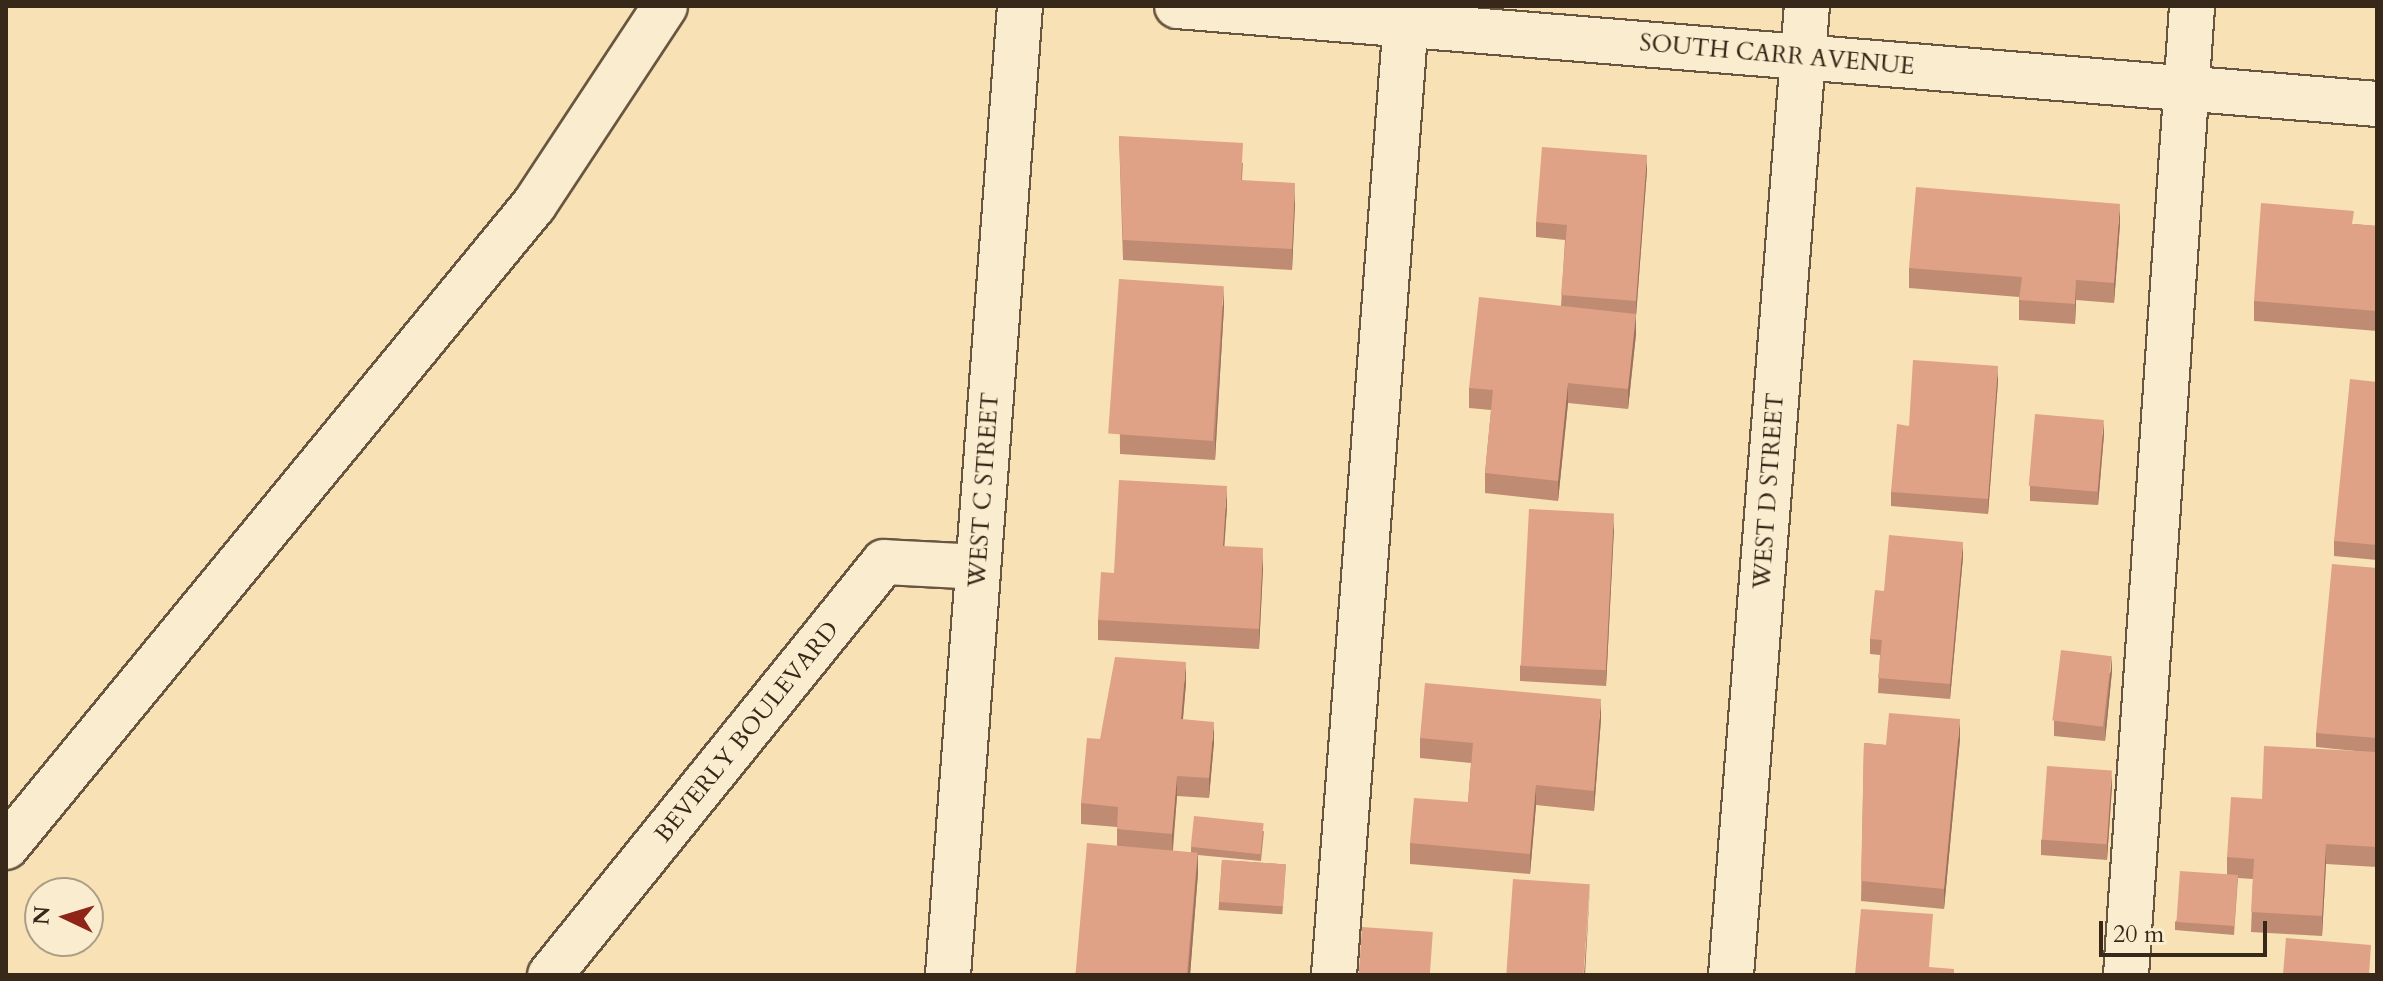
<!DOCTYPE html>
<style>
body{margin:0}
#map{position:relative;width:2383px;height:981px;overflow:hidden;background:#f8e1b5;font-family:Cardo,serif}
div>[style]{position:absolute}
.roads{filter:drop-shadow(2px 0 #685640) drop-shadow(-2px 0 #685640) drop-shadow(0 2px #685640) drop-shadow(0 -2px #685640)}
.minor>*{height:44px;margin:-22px;padding:0 22px;transform-origin:22px;border-radius:22px;background:#faeccf}
.wall>*{inset:0;background:#c08b73;transform-origin:0 0}
.shaded-wall>*{inset:0;background:#9c715e}
.building>*{inset:0;background:#dfa286;transform-origin:0 0}
span{translate:-50% -50%;white-space:nowrap;text-align:center;line-height:1.15;-webkit-text-stroke:7px #faeccf;paint-order:stroke}
.street-label{font-size:24px;color:#382819}
.frame{position:absolute;inset:0;border:8px solid #382819;pointer-events:none}
.north{position:absolute;left:24px;top:877px;width:80px;height:80px;box-sizing:border-box;background:#faeccf;border:2px solid #ac9e86;border-radius:50%;rotate:274deg;font-size:22px;font-weight:700;line-height:32px;text-align:center;color:#382819}
.north::after{content:'';display:block;margin:auto;width:28px;height:36px;background:#8f2418;clip-path:polygon(50% 0,100% 100%,50% 72%,0 100%)}
.scale{position:absolute;left:2099px;top:921px;width:168px;height:36px;box-sizing:border-box;border:4px solid #382819;border-top:0;padding-left:10px;font-size:24px;line-height:28px;white-space:nowrap;color:#382819;-webkit-text-stroke:6px #faeccf;paint-order:stroke}
</style>
<div id="map">
<div class="roads">
<div class="minor">
<div style="left:1177px;top:6px;width:1204px;rotate:4.67deg"></div>
<div style="left:6px;top:847px;width:831px;rotate:-50.57deg"></div>
<div style="left:534px;top:205px;width:238px;rotate:-56.6deg"></div>
<div style="left:550px;top:975px;width:531px;rotate:-51.04deg"></div>
<div style="left:884px;top:562px;width:94px;rotate:3deg"></div>
<div style="left:948px;top:975px;width:972px;rotate:-85.75deg"></div>
<div style="left:1334px;top:975px;width:972px;rotate:-85.69deg"></div>
<div style="left:1731px;top:975px;width:972px;rotate:-85.52deg"></div>
<div style="left:2126px;top:975px;width:971px;rotate:-86.1deg"></div>
</div>
</div>
<div class="wall">
<div style="clip-path:polygon(1119px 136px,1243px 163px,1242px 180px,1295px 203px,1292px 270px,1123px 260px)"></div>
<div style="clip-path:polygon(1647px 170px,1636px 316px,1636px 334px,1628px 409px,1568px 403px,1558px 501px,1485px 493px,1485px 473px,1491px 410px,1469px 408px,1469px 388px,1561px 306px,1565px 240px,1536px 237px,1536px 222px)"></div>
<div style="clip-path:polygon(2120px 224px,2114px 303px,2076px 300px,2075px 324px,2019px 320px,2019px 297px,1909px 288px,1909px 268px)"></div>
<div style="clip-path:polygon(2354px 224px,2377px 226px,2377px 331px,2254px 321px,2254px 301px)"></div>
<div style="clip-path:polygon(1119px 279px,1224px 306px,1215px 460px,1120px 454px)"></div>
<div style="clip-path:polygon(1998px 381px,1988px 514px,1891px 506px,1891px 492px,1909px 426px)"></div>
<div style="clip-path:polygon(2377px 382px,2377px 560px,2334px 556px,2334px 541px)"></div>
<div style="clip-path:polygon(2104px 434px,2098px 505px,2030px 501px,2030px 486px)"></div>
<div style="clip-path:polygon(1227px 507px,1224px 546px,1263px 568px,1259px 649px,1098px 640px,1098px 620px,1114px 573px)"></div>
<div style="clip-path:polygon(1614px 528px,1606px 686px,1520px 681px,1520px 666px)"></div>
<div style="clip-path:polygon(1963px 557px,1950px 699px,1878px 693px,1880px 655px,1870px 654px,1870px 639px,1884px 591px)"></div>
<div style="clip-path:polygon(2377px 568px,2377px 867px,2326px 864px,2322px 936px,2251px 932px,2253px 879px,2238px 878px,2234px 935px,2175px 930px,2175px 922px,2227px 874px,2227px 857px,2262px 799px,2365px 752px,2316px 747px,2316px 733px)"></div>
<div style="clip-path:polygon(2112px 671px,2105px 741px,2054px 736px,2054px 721px)"></div>
<div style="clip-path:polygon(1186px 683px,1183px 720px,1214px 742px,1209px 798px,1177px 796px,1173px 851px,1191px 853px,1191px 847px,1264px 831px,1261px 861px,1198px 855px,1198px 873px,1190px 975px,1075px 975px,1117px 846px,1117px 827px,1081px 824px,1081px 803px,1100px 739px)"></div>
<div style="clip-path:polygon(1601px 719px,1594px 811px,1536px 805px,1530px 874px,1410px 864px,1410px 843px,1468px 802px,1471px 763px,1420px 758px,1420px 738px)"></div>
<div style="clip-path:polygon(1960px 739px,1944px 909px,1861px 901px,1864px 743px,1886px 745px)"></div>
<div style="clip-path:polygon(2112px 786px,2107px 860px,2041px 855px,2041px 840px)"></div>
<div style="left:1222px;top:860px;width:64px;height:50px;rotate:4deg"></div>
</div>
<div class="shaded-wall">
<div style="clip-path:polygon(1647px 155px,1647px 170px,1636px 316px,1636px 301px)"></div>
<div style="clip-path:polygon(1295px 183px,1295px 203px,1292px 270px,1292px 249px)"></div>
<div style="clip-path:polygon(2120px 204px,2120px 224px,2114px 303px,2114px 283px)"></div>
<div style="clip-path:polygon(2076px 280px,2076px 300px,2075px 324px,2075px 304px)"></div>
<div style="clip-path:polygon(1224px 286px,1224px 306px,1215px 460px,1215px 440px)"></div>
<div style="clip-path:polygon(1636px 314px,1636px 334px,1628px 409px,1628px 389px)"></div>
<div style="clip-path:polygon(1998px 366px,1998px 381px,1988px 514px,1988px 499px)"></div>
<div style="clip-path:polygon(1568px 383px,1568px 403px,1558px 501px,1558px 481px)"></div>
<div style="clip-path:polygon(2104px 420px,2104px 434px,2098px 505px,2098px 490px)"></div>
<div style="clip-path:polygon(1227px 486px,1227px 507px,1223px 566px,1223px 546px)"></div>
<div style="clip-path:polygon(1614px 513px,1614px 528px,1606px 686px,1606px 671px)"></div>
<div style="clip-path:polygon(1963px 542px,1963px 557px,1950px 699px,1950px 684px)"></div>
<div style="clip-path:polygon(1263px 548px,1263px 568px,1259px 649px,1259px 629px)"></div>
<div style="clip-path:polygon(2112px 656px,2112px 671px,2105px 741px,2105px 726px)"></div>
<div style="clip-path:polygon(1186px 662px,1186px 683px,1181px 739px,1181px 719px)"></div>
<div style="clip-path:polygon(1601px 699px,1601px 719px,1594px 811px,1594px 791px)"></div>
<div style="clip-path:polygon(1960px 719px,1960px 739px,1944px 909px,1944px 889px)"></div>
<div style="clip-path:polygon(1214px 722px,1214px 742px,1209px 798px,1209px 778px)"></div>
<div style="clip-path:polygon(2112px 771px,2112px 786px,2107px 860px,2107px 845px)"></div>
<div style="clip-path:polygon(1177px 776px,1177px 796px,1172px 854px,1172px 834px)"></div>
<div style="clip-path:polygon(1536px 785px,1536px 805px,1530px 874px,1530px 854px)"></div>
<div style="clip-path:polygon(2326px 844px,2326px 864px,2322px 936px,2322px 916px)"></div>
<div style="clip-path:polygon(1198px 853px,1198px 873px,1190px 975px,1188px 975px)"></div>
<div style="clip-path:polygon(1590px 884px,1585px 975px,1584px 975px)"></div>
</div>
<div class="building">
<div style="clip-path:polygon(1119px 136px,1243px 143px,1241px 180px,1295px 183px,1292px 249px,1123px 240px)"></div>
<div style="clip-path:polygon(1542px 147px,1647px 155px,1636px 301px,1561px 295px,1567px 225px,1536px 222px)"></div>
<div style="clip-path:polygon(1916px 187px,2120px 204px,2114px 283px,2076px 280px,2075px 304px,2019px 300px,2022px 277px,1909px 268px)"></div>
<div style="clip-path:polygon(2261px 203px,2354px 211px,2352px 224px,2377px 226px,2377px 311px,2254px 301px)"></div>
<div style="left:1119px;top:279px;width:105px;height:155px;rotate:4deg"></div>
<div style="clip-path:polygon(1479px 297px,1636px 314px,1628px 389px,1568px 383px,1558px 481px,1485px 473px,1493px 390px,1469px 388px)"></div>
<div style="clip-path:polygon(1913px 360px,1998px 366px,1988px 499px,1891px 492px,1897px 424px,1909px 426px)"></div>
<div style="clip-path:polygon(2350px 379px,2377px 382px,2377px 545px,2334px 541px)"></div>
<div style="left:2035px;top:414px;width:69px;height:72px;rotate:5deg"></div>
<div style="clip-path:polygon(1119px 480px,1227px 486px,1223px 546px,1263px 548px,1259px 629px,1098px 620px,1101px 572px,1114px 573px)"></div>
<div style="left:1529px;top:509px;width:85px;height:157px;rotate:3deg"></div>
<div style="clip-path:polygon(1889px 535px,1963px 542px,1950px 684px,1878px 678px,1882px 640px,1870px 639px,1875px 590px,1884px 591px)"></div>
<div style="clip-path:polygon(2332px 564px,2377px 568px,2377px 738px,2316px 733px)"></div>
<div style="left:2061px;top:650px;width:51px;height:71px;rotate:7deg"></div>
<div style="clip-path:polygon(1115px 657px,1186px 662px,1181px 719px,1214px 722px,1209px 778px,1177px 776px,1172px 834px,1117px 829px,1118px 807px,1081px 803px,1087px 738px,1100px 739px)"></div>
<div style="clip-path:polygon(1425px 683px,1601px 699px,1594px 791px,1536px 785px,1530px 854px,1410px 843px,1414px 798px,1468px 802px,1473px 743px,1420px 738px)"></div>
<div style="clip-path:polygon(1889px 713px,1960px 719px,1944px 889px,1861px 881px,1864px 743px,1886px 745px)"></div>
<div style="clip-path:polygon(2264px 746px,2377px 752px,2377px 847px,2326px 844px,2322px 916px,2251px 912px,2254px 859px,2227px 857px,2231px 797px,2262px 799px)"></div>
<div style="left:2047px;top:766px;width:65px;height:74px;rotate:4deg"></div>
<div style="left:1194px;top:816px;width:70px;height:31px;rotate:6deg"></div>
<div style="left:1087px;top:843px;width:111px;height:133px;rotate:5deg"></div>
<div style="left:1222px;top:860px;width:64px;height:42px;rotate:4deg"></div>
<div style="left:2180px;top:871px;width:58px;height:51px;rotate:4deg"></div>
<div style="left:1513px;top:879px;width:77px;height:96px;rotate:4deg"></div>
<div style="clip-path:polygon(1861px 909px,1933px 914px,1929px 967px,1954px 969px,1954px 975px,1855px 975px)"></div>
<div style="left:1362px;top:927px;width:71px;height:48px;rotate:4deg"></div>
<div style="clip-path:polygon(2286px 938px,2371px 945px,2369px 975px,2283px 975px)"></div>
</div>
<div class="street-label">
<span style="left:1777px;top:55px;rotate:5deg">SOUTH CARR AVENUE</span>
<span style="left:984px;top:490px;rotate:-86deg">WEST C STREET</span>
<span style="left:1769px;top:491px;rotate:-86deg">WEST D STREET</span>
<span style="left:747px;top:732px;rotate:-51deg">BEVERLY BOULEVARD</span>
</div>
<div class="frame"></div>
<div class="north">N</div>
<div class="scale">20 m</div>
</div>
